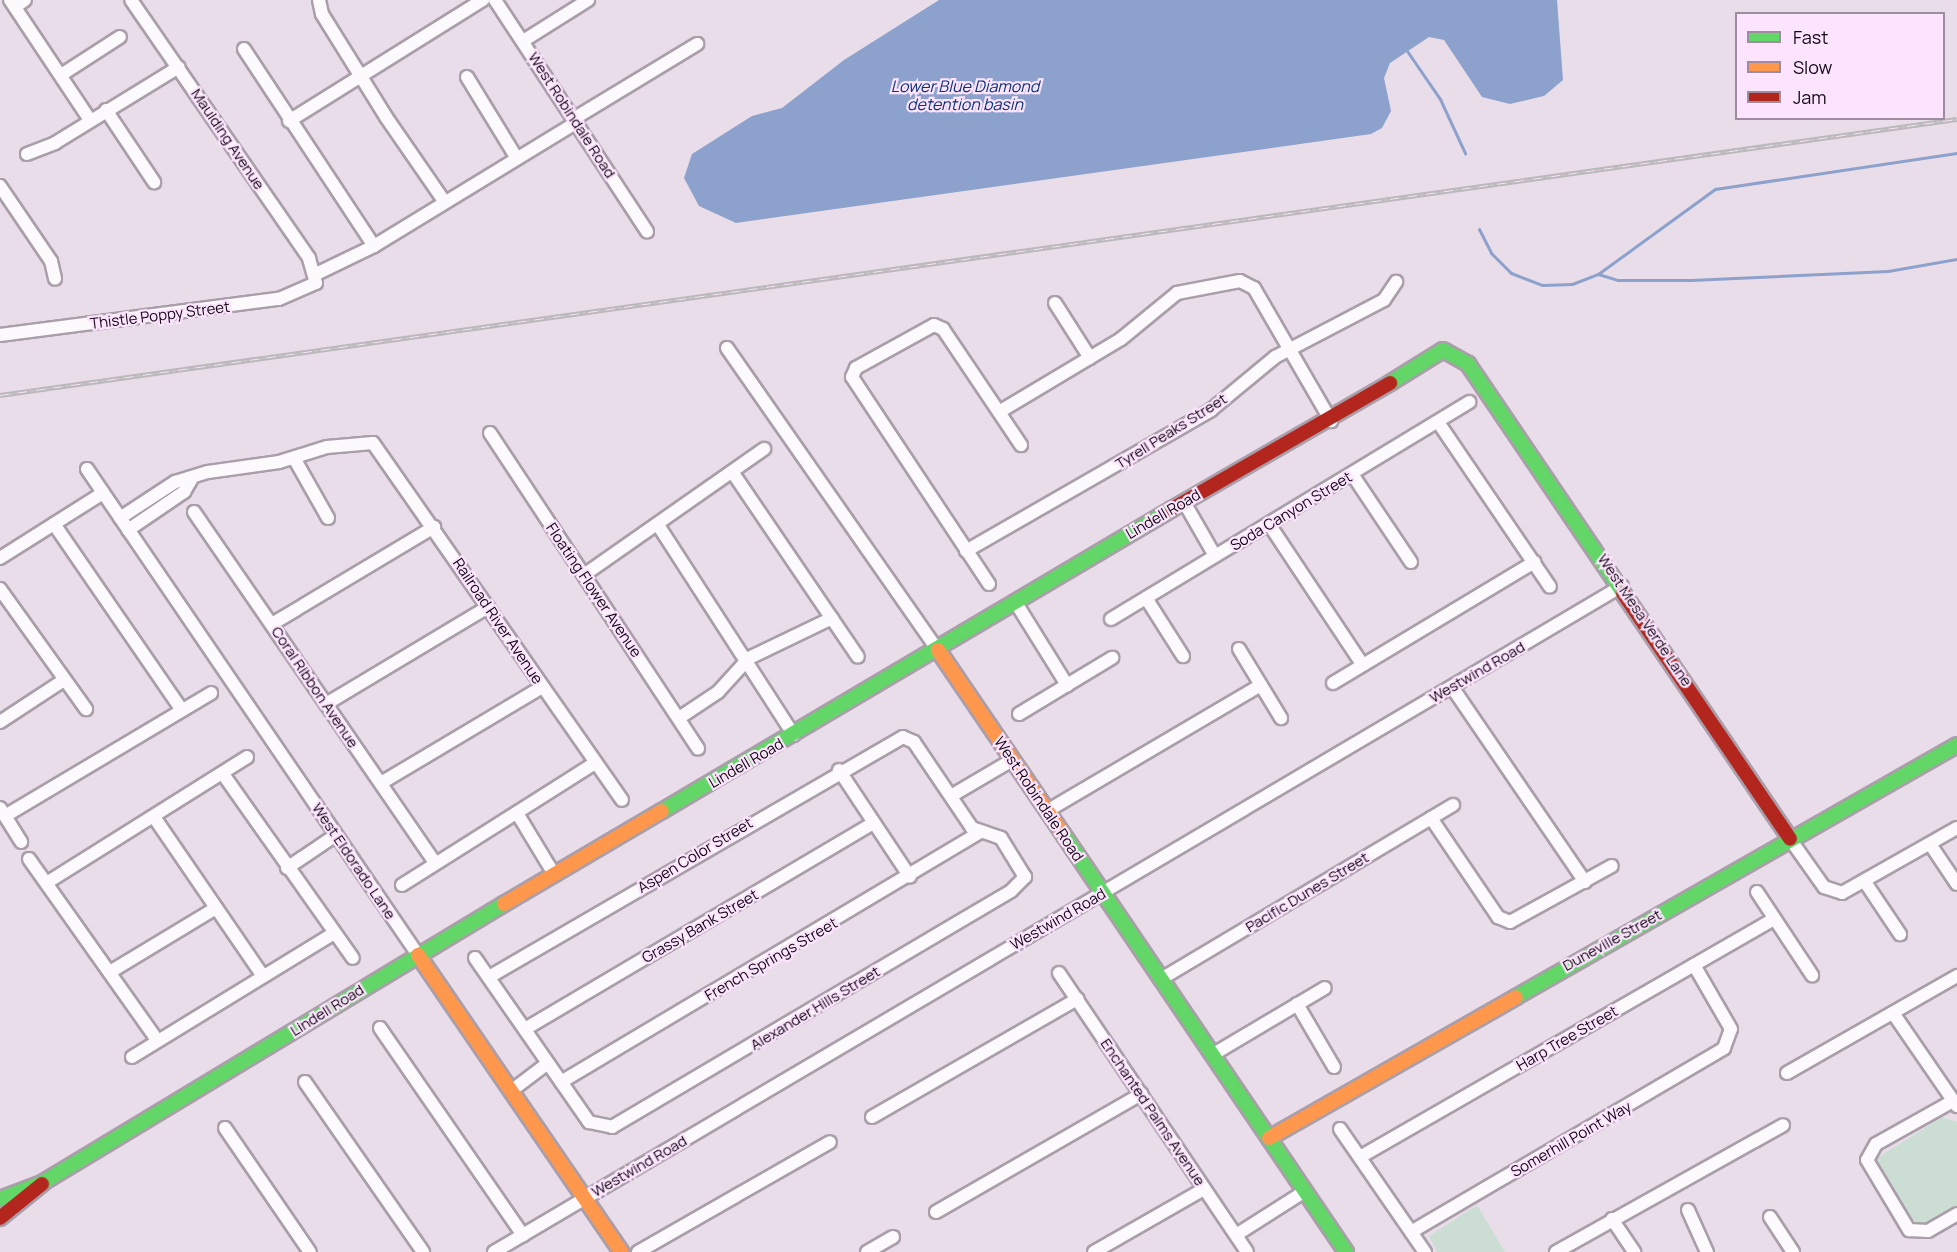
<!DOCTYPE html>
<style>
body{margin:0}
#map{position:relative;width:1957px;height:1252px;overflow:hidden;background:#eaddea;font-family:Manrope,sans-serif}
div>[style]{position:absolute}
.green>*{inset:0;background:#ccded3}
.water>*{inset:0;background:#8ca1cb}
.stream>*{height:3px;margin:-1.5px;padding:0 1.5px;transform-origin:1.5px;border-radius:1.5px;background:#8ca1cb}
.roads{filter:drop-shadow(2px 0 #a99ea9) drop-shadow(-2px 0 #a99ea9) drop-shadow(0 2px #a99ea9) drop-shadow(0 -2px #a99ea9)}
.street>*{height:12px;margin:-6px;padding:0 6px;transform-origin:6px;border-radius:6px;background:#fcfafc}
.fast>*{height:14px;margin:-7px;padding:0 7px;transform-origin:7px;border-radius:7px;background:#63d668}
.slow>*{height:14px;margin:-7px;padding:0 7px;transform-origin:7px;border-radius:7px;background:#ff974d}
.jam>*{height:14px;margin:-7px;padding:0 7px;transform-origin:7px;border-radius:7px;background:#b3261e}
.rail>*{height:5px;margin-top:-2.5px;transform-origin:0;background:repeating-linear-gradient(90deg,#fde4fe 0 9px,#bbb8bb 0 18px);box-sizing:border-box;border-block:2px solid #bbb8bb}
span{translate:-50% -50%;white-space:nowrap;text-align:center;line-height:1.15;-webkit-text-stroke:4.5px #fde4fe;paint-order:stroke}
.street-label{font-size:15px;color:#100811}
.water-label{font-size:16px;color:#073376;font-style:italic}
.legend{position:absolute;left:1735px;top:12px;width:210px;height:108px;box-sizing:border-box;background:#fde4fe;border:2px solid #9e8c9f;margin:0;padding:8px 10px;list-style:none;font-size:18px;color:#100811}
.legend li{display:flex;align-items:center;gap:12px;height:30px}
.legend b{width:30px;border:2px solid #9e8c9f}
</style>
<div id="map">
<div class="green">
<div style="clip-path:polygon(1942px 1117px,1957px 1122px,1957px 1207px,1918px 1227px,1874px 1160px)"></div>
<div style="clip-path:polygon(1477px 1205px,1505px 1252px,1437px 1252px,1429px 1236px)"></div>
</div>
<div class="water">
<div style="clip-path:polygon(939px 0,1557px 0,1563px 80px,1544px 96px,1510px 104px,1482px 97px,1444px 40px,1429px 37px,1390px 63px,1384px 78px,1391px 111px,1382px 128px,1371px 134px,736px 223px,699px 206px,684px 178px,692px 154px,752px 116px,782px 108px,844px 60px)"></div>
</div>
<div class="stream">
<div style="left:1405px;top:48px;width:62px;rotate:55.5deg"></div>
<div style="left:1440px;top:99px;width:60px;rotate:65.2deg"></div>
<div style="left:1479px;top:229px;width:27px;rotate:63deg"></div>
<div style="left:1491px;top:253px;width:28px;rotate:45deg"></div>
<div style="left:1511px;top:273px;width:33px;rotate:21deg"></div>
<div style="left:1542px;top:285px;width:30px;rotate:-2deg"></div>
<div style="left:1572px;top:284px;width:28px;rotate:-21deg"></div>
<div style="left:1598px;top:274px;width:145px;rotate:-36deg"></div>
<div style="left:1715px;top:189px;width:245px;rotate:-8.5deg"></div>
<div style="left:1598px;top:274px;width:21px;rotate:17deg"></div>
<div style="left:1618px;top:280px;width:73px"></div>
<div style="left:1691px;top:280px;width:197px;rotate:-2.6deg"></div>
<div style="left:1888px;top:271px;width:70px;rotate:-9.9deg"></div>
</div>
<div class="roads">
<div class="street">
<div style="left:10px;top:0;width:144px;rotate:56.3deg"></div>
<div style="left:319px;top:0;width:14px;rotate:78deg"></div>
<div style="left:322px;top:14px;width:121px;rotate:58.1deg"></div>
<div style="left:386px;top:117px;width:102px;rotate:55.4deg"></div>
<div style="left:495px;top:0;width:277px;rotate:56.7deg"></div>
<div style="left:15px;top:7px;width:12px;rotate:-35deg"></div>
<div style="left:523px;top:41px;width:77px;rotate:-32.2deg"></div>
<div style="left:244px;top:49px;width:236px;rotate:56.6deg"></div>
<div style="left:61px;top:75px;width:70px;rotate:-32.8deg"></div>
<div style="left:467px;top:77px;width:94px;rotate:58.5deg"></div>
<div style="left:106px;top:110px;width:87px;rotate:56.3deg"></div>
<div style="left:575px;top:118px;width:143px;rotate:-31.2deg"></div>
<div style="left:289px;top:121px;width:229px;rotate:-32deg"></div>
<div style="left:27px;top:154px;width:30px;rotate:-21deg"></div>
<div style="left:55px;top:143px;width:145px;rotate:-31.5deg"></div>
<div style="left:0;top:186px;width:91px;rotate:55.8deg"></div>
<div style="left:51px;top:261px;width:18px;rotate:77deg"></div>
<div style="left:314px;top:275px;width:67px;rotate:-25.8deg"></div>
<div style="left:374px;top:246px;width:238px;rotate:-31.4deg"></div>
<div style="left:1055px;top:303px;width:65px;rotate:57.5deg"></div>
<div style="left:0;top:335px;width:281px;rotate:-7.4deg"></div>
<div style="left:279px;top:299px;width:40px;rotate:-23.4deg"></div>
<div style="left:316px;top:283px;width:26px;rotate:-106deg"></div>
<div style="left:309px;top:258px;width:313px;rotate:-124.6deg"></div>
<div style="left:727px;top:348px;width:368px;rotate:55.1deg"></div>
<div style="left:999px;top:412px;width:142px;rotate:-30.9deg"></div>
<div style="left:1121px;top:339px;width:72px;rotate:-39.4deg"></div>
<div style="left:1177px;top:293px;width:64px;rotate:-10.8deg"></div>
<div style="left:1240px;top:281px;width:16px;rotate:27deg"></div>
<div style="left:1254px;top:288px;width:154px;rotate:59.9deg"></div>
<div style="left:1438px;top:422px;width:199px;rotate:55.8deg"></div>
<div style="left:490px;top:433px;width:378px;rotate:56.6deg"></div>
<div style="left:294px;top:458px;width:69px;rotate:60.5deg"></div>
<div style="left:87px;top:469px;width:588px;rotate:55.74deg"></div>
<div style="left:733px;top:473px;width:222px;rotate:55.8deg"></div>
<div style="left:1352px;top:474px;width:106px;rotate:56.2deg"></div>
<div style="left:1184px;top:502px;width:62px;rotate:60.1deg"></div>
<div style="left:194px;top:512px;width:426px;rotate:55.5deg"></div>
<div style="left:120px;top:518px;width:66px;rotate:-33.2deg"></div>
<div style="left:175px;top:482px;width:34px;rotate:-17deg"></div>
<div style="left:208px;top:472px;width:72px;rotate:-8deg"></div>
<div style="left:279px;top:462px;width:50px;rotate:-17.4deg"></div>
<div style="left:327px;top:447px;width:46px;rotate:-5deg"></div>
<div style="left:373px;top:443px;width:435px;rotate:55.1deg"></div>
<div style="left:54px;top:524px;width:226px;rotate:55.5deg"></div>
<div style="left:1269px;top:524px;width:168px;rotate:56.4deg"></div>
<div style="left:658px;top:525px;width:250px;rotate:57.1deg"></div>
<div style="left:128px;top:530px;width:68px;rotate:-34.2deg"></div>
<div style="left:184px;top:492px;width:14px;rotate:-60deg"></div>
<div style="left:966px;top:551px;width:283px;rotate:-29.9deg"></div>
<div style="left:1211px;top:410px;width:83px;rotate:-39.6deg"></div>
<div style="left:1275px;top:357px;width:123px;rotate:-27.6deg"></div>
<div style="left:1384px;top:300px;width:22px;rotate:-56deg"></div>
<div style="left:0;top:558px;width:122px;rotate:-32.3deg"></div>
<div style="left:584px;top:575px;width:220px;rotate:-35deg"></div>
<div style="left:989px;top:584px;width:248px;rotate:-123.5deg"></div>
<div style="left:852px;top:377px;width:10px;rotate:-66deg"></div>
<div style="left:856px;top:368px;width:89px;rotate:-28.9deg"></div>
<div style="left:934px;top:325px;width:10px;rotate:24deg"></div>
<div style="left:943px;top:329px;width:140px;rotate:56.1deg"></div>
<div style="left:0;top:589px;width:148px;rotate:54.4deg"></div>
<div style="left:1146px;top:598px;width:69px;rotate:57.5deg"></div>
<div style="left:1016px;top:603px;width:97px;rotate:58.1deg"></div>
<div style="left:1111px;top:619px;width:419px;rotate:-31.2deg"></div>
<div style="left:272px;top:624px;width:189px;rotate:-30.9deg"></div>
<div style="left:1239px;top:649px;width:81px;rotate:58.7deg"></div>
<div style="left:1333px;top:683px;width:235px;rotate:-31deg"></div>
<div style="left:1452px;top:687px;width:236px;rotate:55.7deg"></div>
<div style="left:326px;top:704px;width:189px;rotate:-30.9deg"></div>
<div style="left:1019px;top:714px;width:109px;rotate:-31.1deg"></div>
<div style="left:679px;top:718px;width:47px;rotate:-33.7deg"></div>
<div style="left:718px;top:692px;width:46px;rotate:-47.6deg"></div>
<div style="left:749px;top:658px;width:92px;rotate:-25.7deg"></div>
<div style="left:0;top:722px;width:77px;rotate:-33.3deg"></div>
<div style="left:839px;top:770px;width:128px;rotate:56.4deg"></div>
<div style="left:223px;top:774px;width:225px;rotate:54.8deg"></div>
<div style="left:381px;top:783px;width:187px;rotate:-30.8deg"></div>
<div style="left:951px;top:796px;width:71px;rotate:-30.5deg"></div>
<div style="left:0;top:808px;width:40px;rotate:58deg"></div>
<div style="left:1047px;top:811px;width:248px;rotate:-30.5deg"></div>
<div style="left:517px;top:813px;width:71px;rotate:58.8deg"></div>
<div style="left:5px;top:816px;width:240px;rotate:-30.8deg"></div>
<div style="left:154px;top:817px;width:193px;rotate:55.6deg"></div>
<div style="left:1431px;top:818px;width:120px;rotate:55.9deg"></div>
<div style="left:1498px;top:917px;width:13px;rotate:23deg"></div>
<div style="left:1510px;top:922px;width:116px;rotate:-28.8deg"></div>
<div style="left:1790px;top:839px;width:59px;rotate:54.7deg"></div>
<div style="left:1824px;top:887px;width:19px;rotate:18deg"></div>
<div style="left:1842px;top:893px;width:132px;rotate:-29.5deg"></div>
<div style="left:1930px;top:844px;width:48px;rotate:56deg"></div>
<div style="left:29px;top:859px;width:222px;rotate:54.7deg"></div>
<div style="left:287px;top:868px;width:59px;rotate:-34deg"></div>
<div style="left:48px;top:882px;width:235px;rotate:-32.1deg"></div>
<div style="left:1865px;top:882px;width:63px;rotate:56.1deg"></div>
<div style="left:402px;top:885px;width:228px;rotate:-32.3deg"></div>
<div style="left:1757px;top:892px;width:100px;rotate:56.5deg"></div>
<div style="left:475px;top:958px;width:200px;rotate:55.2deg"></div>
<div style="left:589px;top:1122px;width:24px;rotate:12deg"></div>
<div style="left:612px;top:1127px;width:464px;rotate:-30.6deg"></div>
<div style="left:1011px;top:891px;width:20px;rotate:-45deg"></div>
<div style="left:1025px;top:877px;width:46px;rotate:-121.6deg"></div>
<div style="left:1001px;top:838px;width:31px;rotate:-161deg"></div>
<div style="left:972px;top:828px;width:104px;rotate:-124deg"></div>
<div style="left:914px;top:742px;width:12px;rotate:-156deg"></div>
<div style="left:903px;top:737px;width:479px;rotate:149.9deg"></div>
<div style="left:110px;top:972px;width:124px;rotate:-31.1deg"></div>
<div style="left:1059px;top:973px;width:336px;rotate:56deg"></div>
<div style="left:1161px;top:979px;width:340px;rotate:-30.8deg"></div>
<div style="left:1297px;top:1004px;width:73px;rotate:59.6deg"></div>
<div style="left:1893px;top:1013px;width:113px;rotate:55.5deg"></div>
<div style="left:380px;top:1028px;width:252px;rotate:55.4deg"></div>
<div style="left:525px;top:1029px;width:405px;rotate:-30.6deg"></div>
<div style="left:1212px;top:1055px;width:131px;rotate:-30.7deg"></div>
<div style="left:132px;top:1057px;width:237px;rotate:-31.5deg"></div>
<div style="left:1787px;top:1073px;width:196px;rotate:-29.7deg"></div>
<div style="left:305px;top:1082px;width:207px;rotate:55.2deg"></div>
<div style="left:561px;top:1082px;width:487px;rotate:-30.8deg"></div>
<div style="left:511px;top:1091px;width:46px;rotate:-37.1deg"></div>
<div style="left:1953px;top:1101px;width:88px;rotate:150.8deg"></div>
<div style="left:1876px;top:1144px;width:18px;rotate:119deg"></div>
<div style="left:1867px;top:1160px;width:82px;rotate:59deg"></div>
<div style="left:1909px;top:1230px;width:19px;rotate:3deg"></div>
<div style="left:1928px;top:1231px;width:34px;rotate:-30deg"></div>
<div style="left:872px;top:1117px;width:237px;rotate:-29.9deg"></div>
<div style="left:225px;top:1128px;width:150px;rotate:55.6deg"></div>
<div style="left:1340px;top:1129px;width:150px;rotate:55.4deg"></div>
<div style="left:1360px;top:1157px;width:478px;rotate:-29.9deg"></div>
<div style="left:1688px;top:1210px;width:46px;rotate:65.7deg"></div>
<div style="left:936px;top:1212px;width:237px;rotate:-29.9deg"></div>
<div style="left:1770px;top:1217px;width:42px;rotate:56.7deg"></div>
<div style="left:1612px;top:1219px;width:40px;rotate:56deg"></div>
<div style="left:1411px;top:1232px;width:363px;rotate:-30.4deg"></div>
<div style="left:1724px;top:1048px;width:20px;rotate:-70deg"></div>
<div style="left:1731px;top:1029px;width:74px;rotate:-120deg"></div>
<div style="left:1236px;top:1235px;width:82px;rotate:-32.5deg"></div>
<div style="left:494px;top:1252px;width:1310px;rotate:-30.56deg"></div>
<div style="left:638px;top:1252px;width:221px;rotate:-29.8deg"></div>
<div style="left:867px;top:1252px;width:30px;rotate:-30deg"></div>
<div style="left:1094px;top:1252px;width:127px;rotate:-29.8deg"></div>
<div style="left:1556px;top:1252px;width:260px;rotate:-29.2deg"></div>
</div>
<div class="fast">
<div style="left:1390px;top:383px;width:62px;rotate:-31.9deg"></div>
<div style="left:1443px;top:350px;width:29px;rotate:29deg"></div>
<div style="left:1468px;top:364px;width:277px;rotate:55.9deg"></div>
<div style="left:662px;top:811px;width:593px;rotate:-30.63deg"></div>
<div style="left:1063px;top:834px;width:505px;rotate:55.9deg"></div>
<div style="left:1516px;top:997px;width:508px;rotate:-29.74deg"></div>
<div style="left:0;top:1199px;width:45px;rotate:-20.9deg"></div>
<div style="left:42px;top:1183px;width:540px;rotate:-31.13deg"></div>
</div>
<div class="slow">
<div style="left:938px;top:650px;width:222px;rotate:55.8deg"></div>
<div style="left:504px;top:904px;width:183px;rotate:-30.5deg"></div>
<div style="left:418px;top:955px;width:360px;rotate:55.6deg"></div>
<div style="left:1269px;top:1138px;width:284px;rotate:-29.7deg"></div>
</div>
<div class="jam">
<div style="left:1172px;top:509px;width:252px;rotate:-30deg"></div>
<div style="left:1623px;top:593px;width:297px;rotate:55.8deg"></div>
<div style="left:0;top:1218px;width:54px;rotate:-39deg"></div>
</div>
</div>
<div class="rail">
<div style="left:0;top:395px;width:1976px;rotate:-8.03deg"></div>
</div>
<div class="street-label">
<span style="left:572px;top:115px;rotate:57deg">West Robindale Road</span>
<span style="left:228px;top:139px;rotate:56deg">Maulding Avenue</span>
<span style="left:160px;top:315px;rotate:-7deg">Thistle Poppy Street</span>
<span style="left:1171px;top:431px;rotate:-32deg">Tyrell Peaks Street</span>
<span style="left:1291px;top:511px;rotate:-31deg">Soda Canyon Street</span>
<span style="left:1163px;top:514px;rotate:-30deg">Lindell Road</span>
<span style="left:594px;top:590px;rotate:56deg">Floating Flower Avenue</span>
<span style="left:1645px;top:620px;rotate:56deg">West Mesa Verde Lane</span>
<span style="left:498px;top:621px;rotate:56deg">Railroad River Avenue</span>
<span style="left:1477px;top:672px;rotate:-30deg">Westwind Road</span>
<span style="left:315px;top:687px;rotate:56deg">Coral Ribbon Avenue</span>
<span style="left:746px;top:763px;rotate:-30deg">Lindell Road</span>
<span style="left:1039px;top:799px;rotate:56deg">West Robindale Road</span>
<span style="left:695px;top:855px;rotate:-31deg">Aspen Color Street</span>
<span style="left:354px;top:861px;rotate:56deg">West Eldorado Lane</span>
<span style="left:1307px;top:892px;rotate:-31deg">Pacific Dunes Street</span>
<span style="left:1058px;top:919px;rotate:-30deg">Westwind Road</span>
<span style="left:700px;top:926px;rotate:-30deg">Grassy Bank Street</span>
<span style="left:1612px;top:940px;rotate:-29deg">Duneville Street</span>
<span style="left:771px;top:959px;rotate:-30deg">French Springs Street</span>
<span style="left:815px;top:1008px;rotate:-31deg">Alexander Hills Street</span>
<span style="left:327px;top:1010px;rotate:-32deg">Lindell Road</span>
<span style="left:1567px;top:1038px;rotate:-30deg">Harp Tree Street</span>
<span style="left:1153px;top:1112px;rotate:56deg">Enchanted Palms Avenue</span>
<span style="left:1571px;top:1139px;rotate:-30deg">Somerhill Point Way</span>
<span style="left:639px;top:1166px;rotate:-30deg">Westwind Road</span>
</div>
<div class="water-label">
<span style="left:965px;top:95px">Lower Blue Diamond<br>detention basin</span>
</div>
<ul class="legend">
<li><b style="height:8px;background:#63d668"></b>Fast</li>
<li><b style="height:8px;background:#ff974d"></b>Slow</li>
<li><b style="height:8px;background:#b3261e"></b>Jam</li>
</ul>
</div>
